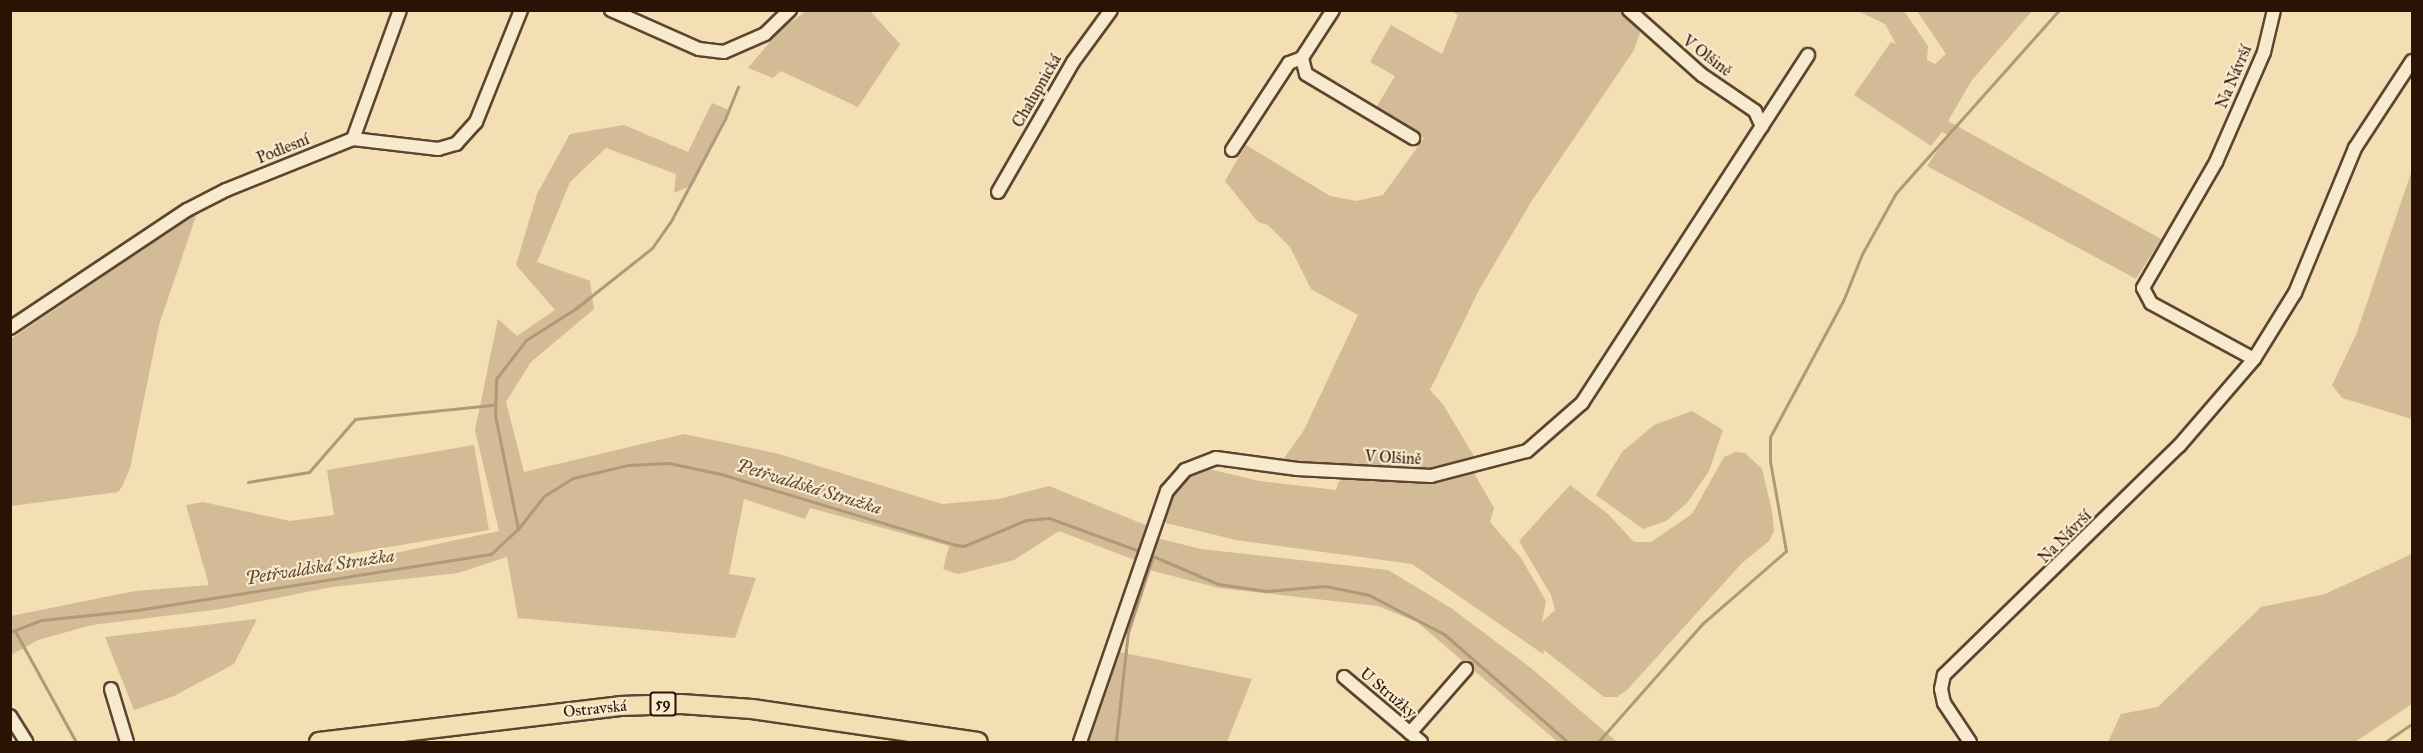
<!DOCTYPE html>
<meta charset="utf-8">
<style>
body{margin:0}
#map{position:relative;width:2423px;height:753px;overflow:hidden;background:#f4deb4;font-family:"IM FELL Great Primer",serif}
div>[style]{position:absolute}
.green>*{inset:0;background:#d2bb96}
.stream>*{height:3px;margin:-1.5px;padding:0 1.5px;transform-origin:1.5px;border-radius:1.5px;background:#af9978}
.roads{filter:drop-shadow(2px 0 #5c4530) drop-shadow(-2px 0 #5c4530) drop-shadow(0 2px #5c4530) drop-shadow(0 -2px #5c4530)}
.minor>*{height:12px;margin:-6px;padding:0 6px;transform-origin:6px;border-radius:6px;background:#f8eace}
.primary>*{height:18px;margin:-9px;padding:0 9px;transform-origin:9px;border-radius:9px;background:#f4deb4}
span{translate:-50% -50%;white-space:nowrap;text-align:center;line-height:1.15;-webkit-text-stroke:4.5px #f8eace;paint-order:stroke}
.shield-label span{padding:2px 4px;background:#f8eace;border:2px solid;border-radius:4px;-webkit-text-stroke-width:0}
.shield-label{font-size:15px;color:#2a1204;font-weight:700}
.street-label{font-size:16px;color:#2a1204}
.water-label{font-size:18px;color:#5f4832;font-style:italic}
.frame{position:absolute;inset:0;border:12px solid #2a1204;pointer-events:none}
</style>
<div id="map">
<div class="green">
<div style="clip-path:polygon(806px 11px,870px 11px,900px 44px,858px 107px,781px 71px,773px 78px,748px 68px,780px 30px)"></div>
<div style="clip-path:polygon(1451px 11px,1623px 11px,1641px 30px,1634px 50px,1531px 202px,1479px 290px,1430px 390px,1444px 406px,1475px 458px,1429px 470px,1351px 474px,1282px 461px,1304px 430px,1358px 315px,1311px 289px,1290px 247px,1268px 225px,1258px 222px,1225px 181px,1246px 145px,1330px 196px,1357px 201px,1383px 195px,1424px 138px,1374px 111px,1395px 76px,1370px 62px,1391px 25px,1442px 54px,1458px 15px)"></div>
<div style="clip-path:polygon(1858px 11px,1904px 11px,1928px 46px,1927px 60px,1935px 64px,1946px 54px,1917px 11px,2032px 11px,1972px 80px,1948px 121px,2161px 239px,2136px 279px,1927px 166px,1948px 135px,1942px 132px,1931px 146px,1854px 95px,1891px 42px,1896px 44px,1885px 24px)"></div>
<div style="clip-path:polygon(712px 103px,729px 110px,693px 185px,674px 193px,676px 174px,606px 148px,570px 182px,537px 262px,590px 281px,594px 309px,531px 362px,506px 402px,524px 472px,684px 434px,779px 454px,942px 504px,999px 499px,1049px 486px,1148px 526px,1140px 562px,1059px 531px,1014px 560px,958px 574px,943px 569px,949px 546px,810px 508px,805px 519px,744px 499px,729px 574px,756px 578px,735px 638px,518px 618px,507px 557px,458px 573px,332px 587px,221px 609px,92px 625px,38px 640px,11px 655px,11px 616px,135px 591px,209px 585px,186px 505px,203px 502px,290px 521px,334px 515px,327px 470px,474px 445px,489px 530px,342px 555px,334px 566px,499px 531px,475px 430px,498px 319px,517px 336px,555px 310px,516px 265px,537px 194px,570px 134px,624px 125px,688px 152px)"></div>
<div style="clip-path:polygon(2412px 170px,2412px 419px,2342px 398px,2332px 385px,2356px 335px)"></div>
<div style="clip-path:polygon(197px 213px,159px 325px,130px 468px,122px 487px,118px 492px,11px 506px,11px 339px)"></div>
<div style="clip-path:polygon(1692px 411px,1723px 430px,1709px 471px,1687px 503px,1666px 521px,1643px 529px,1596px 495px,1622px 452px,1654px 425px)"></div>
<div style="clip-path:polygon(1735px 452px,1745px 453px,1762px 469px,1772px 511px,1774px 531px,1769px 541px,1742px 563px,1627px 690px,1617px 697px,1604px 697px,1544px 650px,1543px 654px,1412px 564px,1236px 540px,1166px 523px,1161px 510px,1171px 490px,1188px 472px,1209px 469px,1259px 481px,1336px 490px,1339px 481px,1346px 479px,1379px 482px,1431px 476px,1479px 465px,1475px 475px,1494px 508px,1490px 522px,1521px 558px,1546px 601px,1542px 622px,1555px 610px,1551px 595px,1519px 541px,1570px 485px,1608px 514px,1634px 542px,1651px 542px,1692px 514px,1724px 457px)"></div>
<div style="clip-path:polygon(1157px 538px,1201px 549px,1388px 570px,1451px 608px,1531px 668px,1617px 742px,1558px 742px,1417px 622px,1378px 606px,1219px 588px,1146px 569px)"></div>
<div style="clip-path:polygon(2412px 554px,2412px 704px,2355px 742px,2108px 742px,2121px 714px,2158px 707px,2261px 607px,2325px 594px)"></div>
<div style="clip-path:polygon(257px 619px,234px 664px,174px 696px,134px 710px,105px 637px)"></div>
<div style="clip-path:polygon(1115px 651px,1252px 679px,1227px 742px,1084px 741px)"></div>
</div>
<div class="stream">
<div style="left:248px;top:482px;width:62px;rotate:-9.3deg"></div>
<div style="left:309px;top:472px;width:70px;rotate:-49deg"></div>
<div style="left:355px;top:419px;width:140px;rotate:-5.8deg"></div>
<div style="left:518px;top:529px;width:116px;rotate:-101.4deg"></div>
<div style="left:495px;top:415px;width:36px;rotate:-88deg"></div>
<div style="left:496px;top:379px;width:49px;rotate:-52.4deg"></div>
<div style="left:526px;top:340px;width:58px;rotate:-32.3deg"></div>
<div style="left:575px;top:309px;width:98px;rotate:-38.4deg"></div>
<div style="left:652px;top:248px;width:35px;rotate:-55deg"></div>
<div style="left:672px;top:219px;width:113px;rotate:-62.1deg"></div>
<div style="left:725px;top:119px;width:35px;rotate:-68deg"></div>
<div style="left:1148px;top:554px;width:76px;rotate:23.2deg"></div>
<div style="left:1218px;top:584px;width:49px;rotate:8.3deg"></div>
<div style="left:1266px;top:591px;width:59px;rotate:-4.8deg"></div>
<div style="left:1325px;top:586px;width:45px;rotate:11.6deg"></div>
<div style="left:1369px;top:595px;width:85px;rotate:27.5deg"></div>
<div style="left:1444px;top:634px;width:164px;rotate:41.1deg"></div>
<div style="left:15px;top:631px;width:127px;rotate:61.2deg"></div>
<div style="left:10px;top:632px;width:34px;rotate:-21deg"></div>
<div style="left:42px;top:620px;width:96px;rotate:-6deg"></div>
<div style="left:137px;top:610px;width:358px;rotate:-9deg"></div>
<div style="left:491px;top:554px;width:37px;rotate:-43deg"></div>
<div style="left:518px;top:529px;width:42px;rotate:-51.8deg"></div>
<div style="left:544px;top:496px;width:34px;rotate:-32deg"></div>
<div style="left:573px;top:478px;width:57px;rotate:-13.3deg"></div>
<div style="left:628px;top:465px;width:41px;rotate:-2.8deg"></div>
<div style="left:669px;top:463px;width:53px;rotate:11.9deg"></div>
<div style="left:721px;top:474px;width:245px;rotate:16.8deg"></div>
<div style="left:956px;top:545px;width:8px;rotate:7deg"></div>
<div style="left:964px;top:546px;width:67px;rotate:-22.8deg"></div>
<div style="left:1026px;top:520px;width:23px;rotate:-5deg"></div>
<div style="left:1049px;top:518px;width:99px;rotate:20.1deg"></div>
<div style="left:1116px;top:740px;width:109px;rotate:-83.7deg"></div>
<div style="left:1128px;top:632px;width:80px;rotate:-71.8deg"></div>
<div style="left:1598px;top:742px;width:157px;rotate:-48.6deg"></div>
<div style="left:1702px;top:624px;width:111px;rotate:-41deg"></div>
<div style="left:1786px;top:551px;width:91px;rotate:-100.1deg"></div>
<div style="left:1770px;top:461px;width:24px;rotate:-90deg"></div>
<div style="left:1770px;top:437px;width:154px;rotate:-61.8deg"></div>
<div style="left:1843px;top:301px;width:51px;rotate:-68deg"></div>
<div style="left:1862px;top:254px;width:70px;rotate:-60.9deg"></div>
<div style="left:1896px;top:193px;width:245px;rotate:-48.3deg"></div>
<div style="left:2385px;top:742px;width:32px;rotate:-34deg"></div>
</div>
<div class="roads">
<div class="minor">
<div style="left:611px;top:10px;width:96px;rotate:23.9deg"></div>
<div style="left:699px;top:49px;width:25px;rotate:7deg"></div>
<div style="left:724px;top:52px;width:45px;rotate:-23.7deg"></div>
<div style="left:765px;top:34px;width:35px;rotate:-44deg"></div>
<div style="left:1333px;top:10px;width:57px;rotate:122.9deg"></div>
<div style="left:1302px;top:58px;width:16px;rotate:76deg"></div>
<div style="left:1306px;top:74px;width:125px;rotate:30.9deg"></div>
<div style="left:1629px;top:10px;width:98px;rotate:41.7deg"></div>
<div style="left:1702px;top:75px;width:64px;rotate:34.2deg"></div>
<div style="left:1755px;top:111px;width:17px;rotate:66deg"></div>
<div style="left:353px;top:139px;width:137px;rotate:-70deg"></div>
<div style="left:1232px;top:150px;width:104px;rotate:-56.8deg"></div>
<div style="left:1289px;top:63px;width:14px;rotate:-21deg"></div>
<div style="left:998px;top:192px;width:150px;rotate:-60deg"></div>
<div style="left:1073px;top:62px;width:64px;rotate:-53.8deg"></div>
<div style="left:10px;top:328px;width:213px;rotate:-33.7deg"></div>
<div style="left:187px;top:210px;width:44px;rotate:-27.1deg"></div>
<div style="left:226px;top:190px;width:137px;rotate:-21.9deg"></div>
<div style="left:353px;top:139px;width:86px;rotate:6.7deg"></div>
<div style="left:438px;top:149px;width:19px;rotate:-16deg"></div>
<div style="left:456px;top:144px;width:30px;rotate:-48deg"></div>
<div style="left:476px;top:122px;width:121px;rotate:-68.1deg"></div>
<div style="left:2254px;top:359px;width:117px;rotate:-151.5deg"></div>
<div style="left:2151px;top:303px;width:17px;rotate:-118deg"></div>
<div style="left:2143px;top:288px;width:146px;rotate:-59.9deg"></div>
<div style="left:2216px;top:162px;width:120px;rotate:-66.4deg"></div>
<div style="left:2264px;top:52px;width:43px;rotate:-76.6deg"></div>
<div style="left:1344px;top:677px;width:101px;rotate:40.2deg"></div>
<div style="left:111px;top:689px;width:55px;rotate:73.2deg"></div>
<div style="left:10px;top:716px;width:31px;rotate:58deg"></div>
<div style="left:1410px;top:733px;width:85px;rotate:-48.8deg"></div>
<div style="left:1080px;top:742px;width:266px;rotate:-70.9deg"></div>
<div style="left:1167px;top:491px;width:28px;rotate:-49deg"></div>
<div style="left:1185px;top:470px;width:33px;rotate:-21deg"></div>
<div style="left:1216px;top:458px;width:82px;rotate:7.7deg"></div>
<div style="left:1297px;top:469px;width:134px;rotate:3deg"></div>
<div style="left:1431px;top:476px;width:99px;rotate:-14.6deg"></div>
<div style="left:1527px;top:451px;width:73px;rotate:-41.1deg"></div>
<div style="left:1582px;top:403px;width:415px;rotate:-57deg"></div>
<div style="left:1970px;top:742px;width:47px;rotate:-123.7deg"></div>
<div style="left:1944px;top:703px;width:14px;rotate:-102deg"></div>
<div style="left:1941px;top:689px;width:14px;rotate:-78deg"></div>
<div style="left:1944px;top:675px;width:328px;rotate:-44.3deg"></div>
<div style="left:2179px;top:446px;width:115px;rotate:-49.2deg"></div>
<div style="left:2254px;top:359px;width:78px;rotate:-58.2deg"></div>
<div style="left:2295px;top:293px;width:157px;rotate:-67.5deg"></div>
<div style="left:2355px;top:148px;width:104px;rotate:-56.8deg"></div>
</div>
<div class="primary">
<div style="left:319px;top:742px;width:303px;rotate:-6.8deg"></div>
<div style="left:620px;top:706px;width:61px;rotate:-1.9deg"></div>
<div style="left:681px;top:704px;width:71px;rotate:4deg"></div>
<div style="left:752px;top:709px;width:228px;rotate:8.3deg"></div>
</div>
</div>
<div class="shield-label">
<span style="left:663px;top:704px">59</span>
</div>
<div class="street-label">
<span style="left:1707px;top:56px;rotate:37deg">V Olšině</span>
<span style="left:2234px;top:77px;rotate:-67deg">Na Návrší</span>
<span style="left:1037px;top:91px;rotate:-60deg">Chalupnická</span>
<span style="left:283px;top:149px;rotate:-22deg">Podlesní</span>
<span style="left:1393px;top:458px;rotate:3deg">V Olšině</span>
<span style="left:2065px;top:537px;rotate:-45deg">Na Návrší</span>
<span style="left:1388px;top:693px;rotate:40deg">U Stružky</span>
<span style="left:595px;top:709px;rotate:-6deg">Ostravská</span>
</div>
<div class="water-label">
<span style="left:809px;top:487px;rotate:17deg">Petřvaldská Stružka</span>
<span style="left:320px;top:567px;rotate:-9deg">Petřvaldská Stružka</span>
</div>
<div class="frame"></div>
</div>
